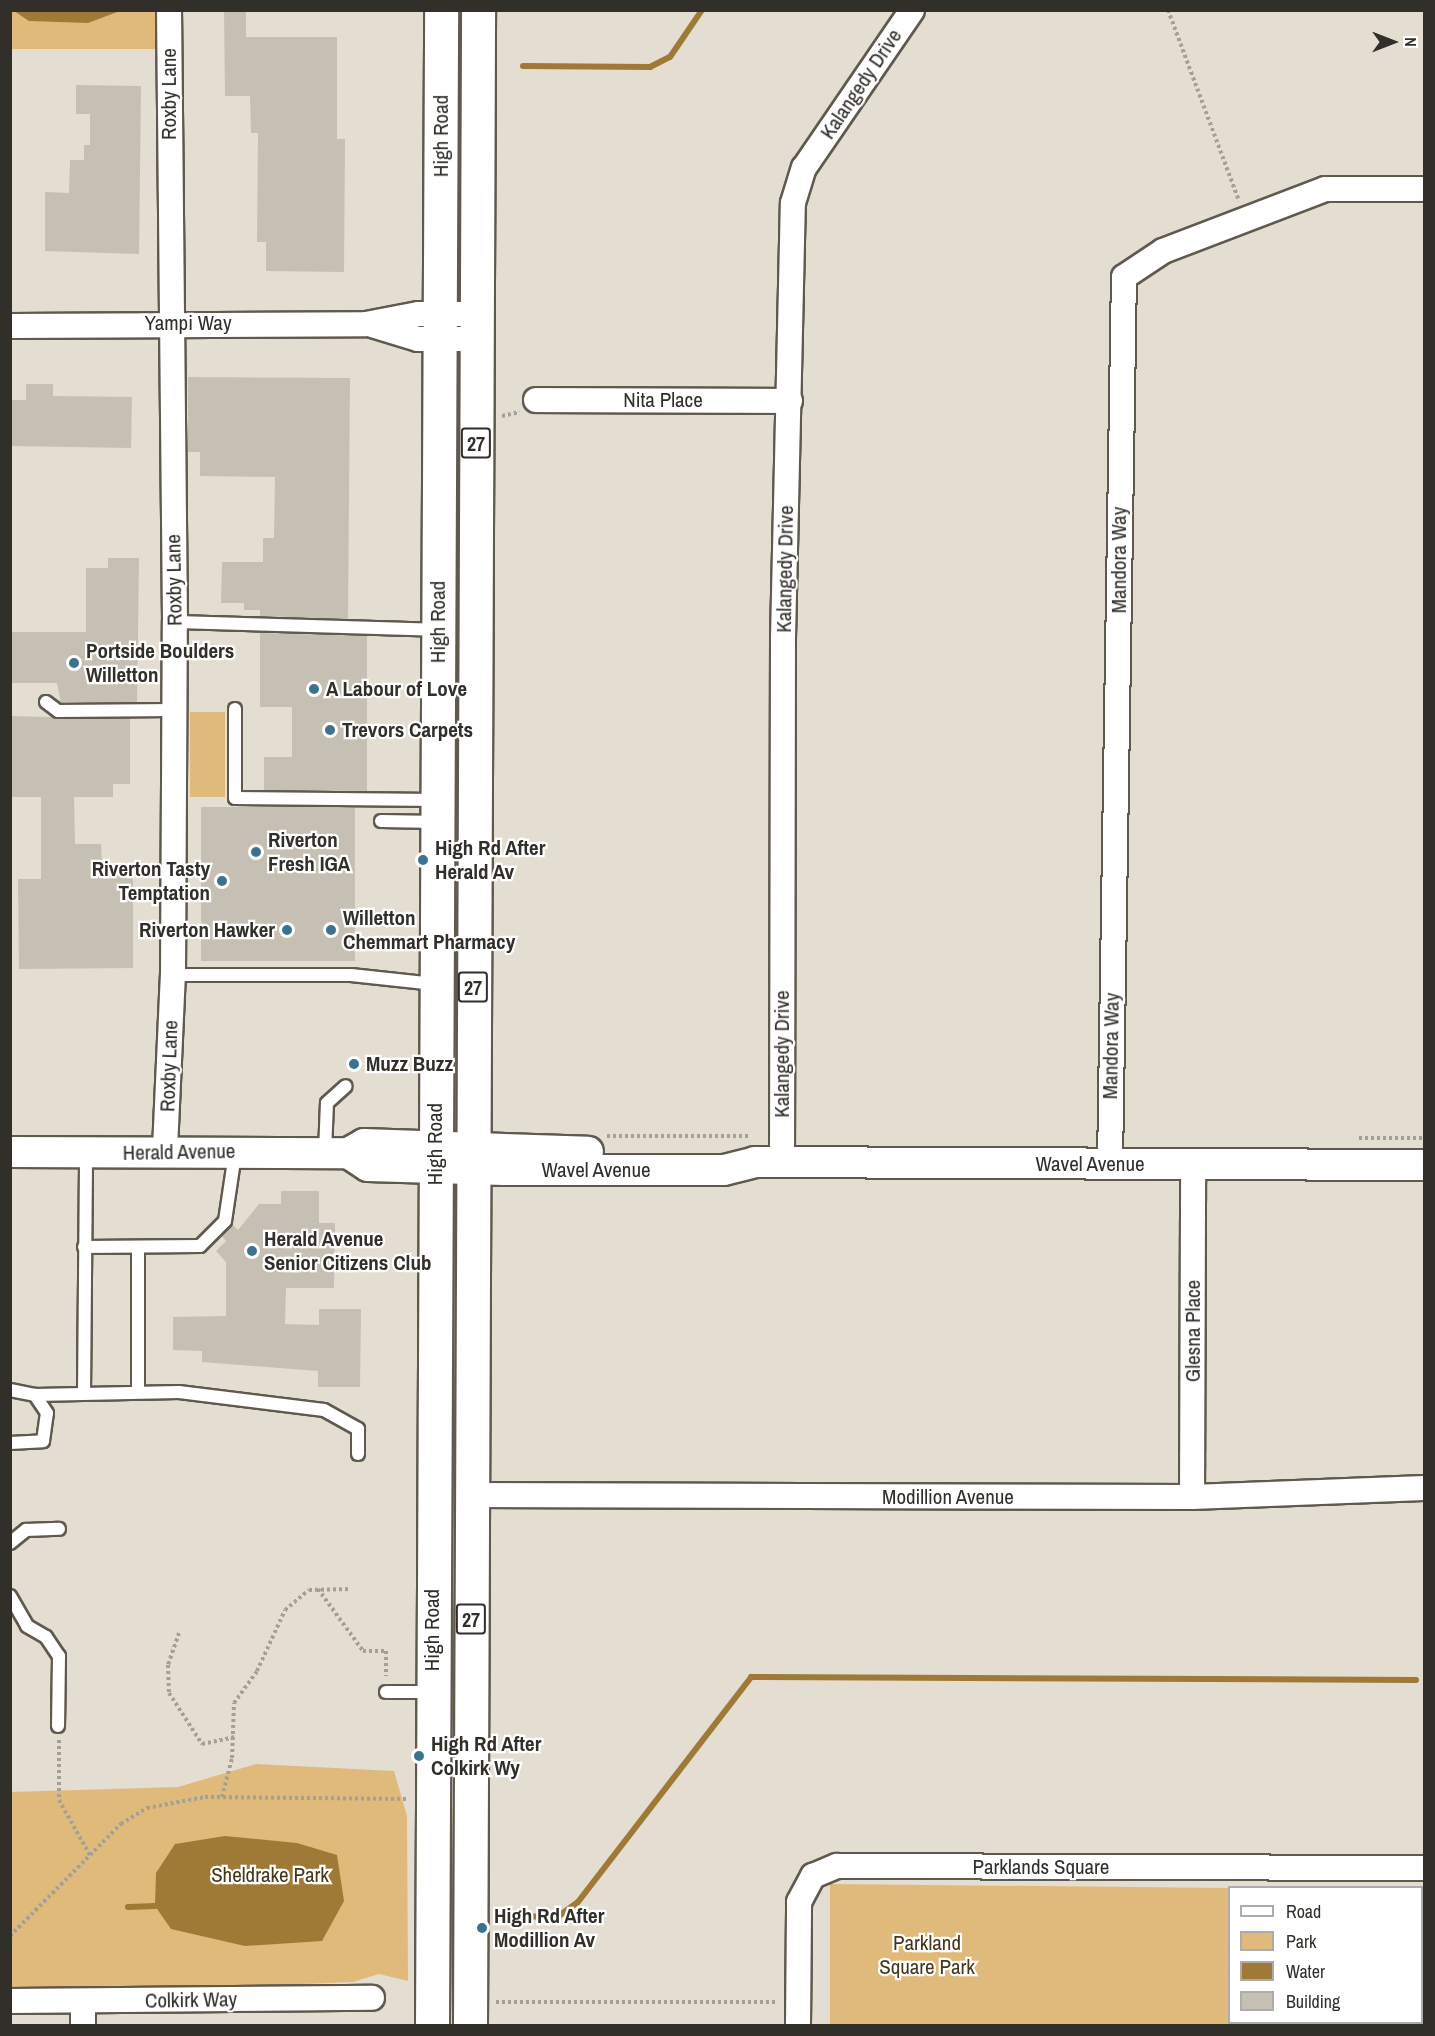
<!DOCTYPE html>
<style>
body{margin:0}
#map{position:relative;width:1435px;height:2036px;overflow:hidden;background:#e4ddd1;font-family:"Archivo Narrow",sans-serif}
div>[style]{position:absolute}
.green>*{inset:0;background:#e0ba7a;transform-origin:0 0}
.water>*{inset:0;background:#9f7a36}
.stream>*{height:6px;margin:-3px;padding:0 3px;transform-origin:3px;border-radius:3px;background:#9f7a36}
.building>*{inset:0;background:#c6bfb3;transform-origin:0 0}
.path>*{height:4px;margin-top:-2px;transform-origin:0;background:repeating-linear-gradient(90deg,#a5a096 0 3px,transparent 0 6px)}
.roads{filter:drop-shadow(2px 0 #5f594e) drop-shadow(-2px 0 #5f594e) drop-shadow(0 2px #5f594e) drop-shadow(0 -2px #5f594e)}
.service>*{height:12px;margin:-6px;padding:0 6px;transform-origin:6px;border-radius:6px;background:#fff}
.minor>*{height:24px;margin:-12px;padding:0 12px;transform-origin:12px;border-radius:12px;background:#fff}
.tertiary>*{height:30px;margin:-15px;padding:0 15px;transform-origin:15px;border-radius:15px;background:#fff}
.primary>*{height:33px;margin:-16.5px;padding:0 16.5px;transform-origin:16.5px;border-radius:16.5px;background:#fff}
.dots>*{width:16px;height:16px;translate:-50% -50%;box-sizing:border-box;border:3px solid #fff;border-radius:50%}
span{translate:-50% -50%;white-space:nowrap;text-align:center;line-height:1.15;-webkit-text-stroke:4.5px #fff;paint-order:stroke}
.shield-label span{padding:2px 4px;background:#fff;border:2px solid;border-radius:4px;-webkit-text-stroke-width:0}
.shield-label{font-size:20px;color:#312f2a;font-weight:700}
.street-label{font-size:21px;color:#312f2a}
.poi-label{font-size:21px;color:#312f2a;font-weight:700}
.left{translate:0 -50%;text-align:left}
.right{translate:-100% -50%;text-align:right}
.park-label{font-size:21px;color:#463517}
.frame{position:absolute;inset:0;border:12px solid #312f2a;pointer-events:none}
.legend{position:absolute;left:1228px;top:1886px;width:195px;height:138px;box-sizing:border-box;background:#fff;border:2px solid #adacaa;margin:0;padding:8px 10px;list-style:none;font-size:18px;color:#312f2a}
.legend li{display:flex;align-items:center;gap:12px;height:30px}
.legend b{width:30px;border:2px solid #adacaa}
.north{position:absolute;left:1363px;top:12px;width:60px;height:60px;-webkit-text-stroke:4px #fff;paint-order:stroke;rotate:90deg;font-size:16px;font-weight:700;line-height:24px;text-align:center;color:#312f2a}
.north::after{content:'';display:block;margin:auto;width:21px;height:27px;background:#312f2a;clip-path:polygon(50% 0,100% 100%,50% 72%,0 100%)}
</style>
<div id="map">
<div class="green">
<div style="left:10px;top:11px;width:145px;height:38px"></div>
<div style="left:190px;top:712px;width:35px;height:85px"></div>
<div style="clip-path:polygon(256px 1764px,394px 1771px,407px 1816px,408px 1981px,379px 1974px,353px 1982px,181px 1989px,11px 1989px,10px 1792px,178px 1787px)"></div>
<div style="clip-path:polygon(830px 1884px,1229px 1888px,1230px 2022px,1419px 2025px,830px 2025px)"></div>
</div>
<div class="water">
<div style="clip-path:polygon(14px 11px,120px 11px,88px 23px,29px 21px)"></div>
<div style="clip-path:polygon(225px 1836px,297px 1843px,337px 1855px,344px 1901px,322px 1941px,245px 1946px,171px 1929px,155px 1906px,156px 1873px,175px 1844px)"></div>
</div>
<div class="stream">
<div style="left:523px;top:66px;width:127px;rotate:0.5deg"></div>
<div style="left:650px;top:67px;width:22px;rotate:-27deg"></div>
<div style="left:670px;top:57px;width:57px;rotate:-55.8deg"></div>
<div style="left:128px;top:1907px;width:27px;rotate:-2deg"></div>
<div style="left:511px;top:1918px;width:49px;rotate:-3.5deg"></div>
<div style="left:560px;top:1915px;width:22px;rotate:-36deg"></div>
<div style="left:578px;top:1902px;width:284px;rotate:-52.4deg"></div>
<div style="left:751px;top:1677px;width:665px;rotate:0.26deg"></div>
</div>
<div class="building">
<div style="clip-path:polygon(224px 10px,246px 10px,246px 37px,337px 37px,337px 139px,345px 139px,344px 272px,266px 271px,266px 242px,257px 242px,258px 133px,251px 133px,250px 96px,225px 96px)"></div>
<div style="clip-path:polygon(76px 85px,141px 86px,139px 254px,45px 251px,45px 192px,69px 193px,70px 160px,84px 160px,84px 145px,90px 145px,90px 114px,76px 114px)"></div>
<div style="clip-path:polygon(188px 377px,350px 378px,348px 619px,260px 616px,260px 610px,244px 610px,244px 603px,221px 603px,222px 562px,263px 562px,263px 538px,274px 538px,275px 477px,200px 476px,200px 452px,188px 452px)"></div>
<div style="clip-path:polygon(26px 384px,53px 384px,53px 396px,132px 397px,131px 448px,10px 446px,10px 400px,26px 400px)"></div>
<div style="clip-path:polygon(108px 558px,139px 558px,137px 702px,61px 703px,57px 683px,10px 683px,10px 632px,86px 632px,86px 568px,108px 568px)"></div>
<div style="clip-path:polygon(260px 633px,367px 636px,367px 791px,264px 790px,264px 757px,292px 757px,292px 707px,260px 707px)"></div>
<div style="clip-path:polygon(10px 716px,130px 719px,130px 784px,113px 784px,113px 797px,74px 797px,75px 844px,101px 844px,102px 863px,133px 863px,133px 968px,19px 969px,18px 879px,41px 879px,41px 797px,10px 797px)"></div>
<div style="left:201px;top:807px;width:154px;height:154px"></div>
<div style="clip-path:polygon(281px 1191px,319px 1191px,319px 1223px,335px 1223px,334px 1288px,286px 1288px,285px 1324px,319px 1325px,319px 1309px,361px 1309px,360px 1387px,318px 1387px,318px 1371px,202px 1362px,202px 1351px,173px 1350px,173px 1317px,226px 1316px,226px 1262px,216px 1251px,226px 1241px,222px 1236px,232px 1224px,238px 1230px,259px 1204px,281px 1204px)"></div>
</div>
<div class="path">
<div style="left:1168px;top:10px;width:204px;rotate:69.6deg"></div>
<div style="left:502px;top:416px;width:18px;rotate:-13deg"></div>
<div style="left:607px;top:1136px;width:142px"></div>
<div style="left:1359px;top:1138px;width:65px"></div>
<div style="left:318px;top:1589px;width:77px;rotate:54deg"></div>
<div style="left:363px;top:1651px;width:23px"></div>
<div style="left:386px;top:1651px;width:25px;rotate:90deg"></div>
<div style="left:179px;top:1633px;width:34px;rotate:109deg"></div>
<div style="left:168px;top:1665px;width:28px;rotate:88deg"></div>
<div style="left:169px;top:1693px;width:61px;rotate:57.1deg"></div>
<div style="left:202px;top:1744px;width:34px;rotate:-12deg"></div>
<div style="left:59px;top:1740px;width:60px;rotate:90deg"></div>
<div style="left:59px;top:1800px;width:65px;rotate:60.7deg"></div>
<div style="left:222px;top:1797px;width:40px;rotate:-75.6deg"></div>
<div style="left:232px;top:1758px;width:55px;rotate:-87.9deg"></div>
<div style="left:234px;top:1703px;width:39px;rotate:-54deg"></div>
<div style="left:257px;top:1671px;width:67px;rotate:-65.3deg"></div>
<div style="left:285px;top:1610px;width:31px;rotate:-40deg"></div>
<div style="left:309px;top:1590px;width:42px;rotate:-1.4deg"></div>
<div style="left:10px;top:1936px;width:158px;rotate:-45.3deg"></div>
<div style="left:121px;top:1824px;width:31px;rotate:-32deg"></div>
<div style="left:147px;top:1808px;width:59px;rotate:-10.7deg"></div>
<div style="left:205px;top:1797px;width:202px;rotate:0.6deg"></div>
<div style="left:496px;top:2002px;width:281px"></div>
</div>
<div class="roads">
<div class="service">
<div style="left:175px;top:622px;width:262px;rotate:1.7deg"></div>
<div style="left:46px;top:702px;width:15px;rotate:37deg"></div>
<div style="left:58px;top:711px;width:116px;rotate:-0.5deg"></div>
<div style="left:235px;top:709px;width:89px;rotate:90deg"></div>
<div style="left:235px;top:798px;width:202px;rotate:0.6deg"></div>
<div style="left:381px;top:821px;width:56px;rotate:1deg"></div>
<div style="left:173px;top:975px;width:178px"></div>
<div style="left:351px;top:975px;width:84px;rotate:6.1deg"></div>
<div style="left:325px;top:1152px;width:49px;rotate:-87.7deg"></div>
<div style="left:327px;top:1103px;width:25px;rotate:-42deg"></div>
<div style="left:84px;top:1247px;width:116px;rotate:-0.5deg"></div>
<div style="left:200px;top:1246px;width:35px;rotate:-45deg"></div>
<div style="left:225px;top:1221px;width:68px;rotate:-81.5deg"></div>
<div style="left:138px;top:1249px;width:143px;rotate:90deg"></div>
<div style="left:10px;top:1390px;width:25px;rotate:11deg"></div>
<div style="left:35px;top:1395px;width:144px;rotate:-1.2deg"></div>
<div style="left:179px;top:1392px;width:146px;rotate:7.1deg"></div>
<div style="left:324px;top:1410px;width:39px;rotate:29deg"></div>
<div style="left:358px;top:1429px;width:25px;rotate:90deg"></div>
<div style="left:84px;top:1393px;width:240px;rotate:-89.5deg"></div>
<div style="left:10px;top:1443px;width:33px;rotate:-3deg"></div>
<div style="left:43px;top:1441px;width:28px;rotate:-82deg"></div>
<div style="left:47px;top:1413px;width:22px;rotate:-124deg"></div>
<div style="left:10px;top:1543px;width:21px;rotate:-39deg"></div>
<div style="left:26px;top:1530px;width:33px;rotate:-2deg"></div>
<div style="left:10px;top:1596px;width:34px;rotate:60deg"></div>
<div style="left:27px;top:1626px;width:22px;rotate:30deg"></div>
<div style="left:46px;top:1637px;width:23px;rotate:56deg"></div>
<div style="left:59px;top:1656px;width:70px;rotate:90.8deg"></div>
<div style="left:386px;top:1692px;width:46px"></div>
</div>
<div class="minor">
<div style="left:372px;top:325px;width:48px;rotate:16.9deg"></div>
<div style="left:418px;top:339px;width:58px"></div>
<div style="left:10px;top:326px;width:356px;rotate:-0.3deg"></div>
<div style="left:366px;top:324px;width:53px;rotate:-10.9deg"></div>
<div style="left:418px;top:314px;width:58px"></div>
<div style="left:536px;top:400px;width:254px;rotate:0.2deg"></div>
<div style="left:165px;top:1149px;width:174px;rotate:-87.4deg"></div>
<div style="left:173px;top:975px;width:353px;rotate:-89.7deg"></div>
<div style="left:175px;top:622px;width:612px;rotate:-90.56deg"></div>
<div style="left:782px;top:1162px;width:524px;rotate:-89.89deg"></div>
<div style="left:783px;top:638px;width:435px;rotate:-88.7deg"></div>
<div style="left:793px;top:203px;width:37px;rotate:-73deg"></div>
<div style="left:804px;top:168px;width:191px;rotate:-55.6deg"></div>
<div style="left:1110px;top:1164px;width:887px;rotate:-89.1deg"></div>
<div style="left:1124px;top:277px;width:47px;rotate:-33.7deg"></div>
<div style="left:1163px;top:251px;width:173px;rotate:-20.9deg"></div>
<div style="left:1325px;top:189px;width:99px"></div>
<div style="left:471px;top:1495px;width:721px;rotate:0.16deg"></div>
<div style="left:1192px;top:1497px;width:232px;rotate:-2.2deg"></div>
<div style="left:1192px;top:1497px;width:333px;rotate:-89.8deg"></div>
<div style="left:10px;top:2001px;width:362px;rotate:-0.5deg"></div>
<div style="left:83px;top:2001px;width:25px;rotate:90deg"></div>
<div style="left:798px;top:2026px;width:124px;rotate:-89.5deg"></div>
<div style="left:799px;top:1902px;width:30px;rotate:-62deg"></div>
<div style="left:813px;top:1876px;width:26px;rotate:-23deg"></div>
<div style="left:837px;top:1866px;width:587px;rotate:0.2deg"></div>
</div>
<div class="tertiary">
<div style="left:10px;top:1152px;width:338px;rotate:0.2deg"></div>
<div style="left:348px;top:1153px;width:18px;rotate:-29deg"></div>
<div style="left:364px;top:1144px;width:224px;rotate:2deg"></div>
<div style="left:348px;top:1153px;width:24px;rotate:33deg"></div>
<div style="left:368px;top:1166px;width:136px;rotate:1.7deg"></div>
<div style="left:504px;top:1170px;width:220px"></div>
<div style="left:724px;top:1170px;width:32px;rotate:-14deg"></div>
<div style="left:755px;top:1162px;width:669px;rotate:0.26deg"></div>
</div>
<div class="primary">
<div style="left:432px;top:2026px;width:2016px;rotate:-89.74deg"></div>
<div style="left:470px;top:2026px;width:2016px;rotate:-89.77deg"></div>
</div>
</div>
<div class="dots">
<div style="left:74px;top:663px;background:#3b738e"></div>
<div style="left:314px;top:689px;background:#3b738e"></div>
<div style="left:330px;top:730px;background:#3b738e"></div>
<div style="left:256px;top:852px;background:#3b738e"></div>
<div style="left:423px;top:860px;background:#3b738e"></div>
<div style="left:222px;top:881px;background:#3b738e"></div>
<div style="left:287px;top:930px;background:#3b738e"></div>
<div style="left:331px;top:930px;background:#3b738e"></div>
<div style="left:354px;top:1064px;background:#3b738e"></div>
<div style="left:252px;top:1251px;background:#3b738e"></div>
<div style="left:419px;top:1756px;background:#3b738e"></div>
<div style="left:482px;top:1928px;background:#3b738e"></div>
</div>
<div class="shield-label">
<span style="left:476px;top:443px">27</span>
<span style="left:473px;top:987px">27</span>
<span style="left:471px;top:1619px">27</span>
</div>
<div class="street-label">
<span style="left:861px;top:84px;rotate:-56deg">Kalangedy Drive</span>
<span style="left:169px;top:94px;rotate:-90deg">Roxby Lane</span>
<span style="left:441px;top:136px;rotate:-90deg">High Road</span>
<span style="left:188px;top:323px">Yampi Way</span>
<span style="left:663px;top:400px">Nita Place</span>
<span style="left:1119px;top:560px;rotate:-90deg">Mandora Way</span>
<span style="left:785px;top:569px;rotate:-89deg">Kalangedy Drive</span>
<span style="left:174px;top:580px;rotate:-91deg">Roxby Lane</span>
<span style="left:438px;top:622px;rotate:-90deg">High Road</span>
<span style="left:1111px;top:1046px;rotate:-89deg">Mandora Way</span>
<span style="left:782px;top:1054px;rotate:-90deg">Kalangedy Drive</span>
<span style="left:169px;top:1066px;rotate:-88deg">Roxby Lane</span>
<span style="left:435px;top:1144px;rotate:-90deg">High Road</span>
<span style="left:179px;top:1152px;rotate:-1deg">Herald Avenue</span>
<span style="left:1090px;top:1164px">Wavel Avenue</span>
<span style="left:596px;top:1170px">Wavel Avenue</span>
<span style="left:1193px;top:1331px;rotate:-90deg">Glesna Place</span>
<span style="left:948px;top:1497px">Modillion Avenue</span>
<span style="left:432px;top:1630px;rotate:-90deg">High Road</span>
<span style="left:1041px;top:1867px">Parklands Square</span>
<span style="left:191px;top:2000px;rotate:-1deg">Colkirk Way</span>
</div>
<div class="poi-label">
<span class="left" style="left:86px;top:663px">Portside Boulders<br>Willetton</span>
<span class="left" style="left:326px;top:689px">A Labour of Love</span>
<span class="left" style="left:342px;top:730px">Trevors Carpets</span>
<span class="left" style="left:268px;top:852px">Riverton<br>Fresh IGA</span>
<span class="left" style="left:435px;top:860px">High Rd After<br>Herald Av</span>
<span class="right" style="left:210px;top:881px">Riverton Tasty<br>Temptation</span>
<span class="left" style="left:343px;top:930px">Willetton<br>Chemmart Pharmacy</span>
<span class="right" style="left:275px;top:930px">Riverton Hawker</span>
<span class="left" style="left:366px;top:1064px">Muzz Buzz</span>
<span class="left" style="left:264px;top:1251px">Herald Avenue<br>Senior Citizens Club</span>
<span class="left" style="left:431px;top:1756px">High Rd After<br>Colkirk Wy</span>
<span class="left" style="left:494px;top:1928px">High Rd After<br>Modillion Av</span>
</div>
<div class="park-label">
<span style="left:270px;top:1875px">Sheldrake Park</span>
<span style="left:927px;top:1955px">Parkland<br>Square Park</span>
</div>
<div class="frame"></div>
<ul class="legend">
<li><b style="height:8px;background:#fff"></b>Road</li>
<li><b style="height:16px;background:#e0ba7a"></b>Park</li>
<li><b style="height:16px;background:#9f7a36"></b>Water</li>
<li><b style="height:16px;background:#c6bfb3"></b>Building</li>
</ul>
<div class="north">N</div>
</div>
